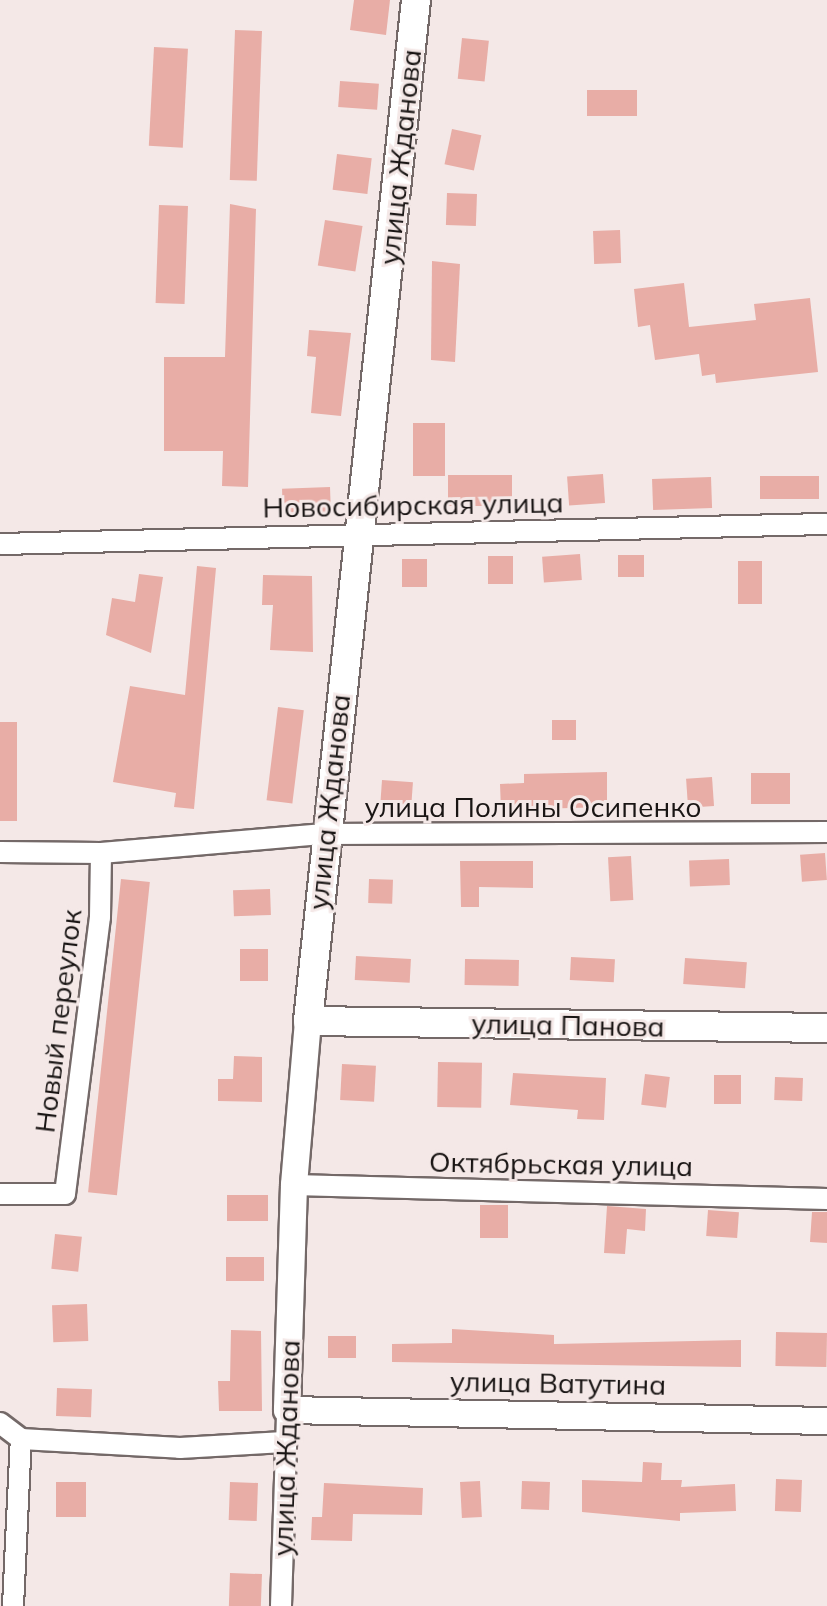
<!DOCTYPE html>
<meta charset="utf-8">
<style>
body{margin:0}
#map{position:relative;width:827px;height:1606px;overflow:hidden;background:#f4e8e7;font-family:Mulish,sans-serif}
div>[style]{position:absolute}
.building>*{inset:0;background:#e8ada6;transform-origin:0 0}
.roads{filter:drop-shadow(2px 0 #746968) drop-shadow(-2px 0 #746968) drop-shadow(0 2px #746968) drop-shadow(0 -2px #746968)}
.minor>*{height:20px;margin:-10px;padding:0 10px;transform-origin:10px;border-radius:10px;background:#fff}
.tertiary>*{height:26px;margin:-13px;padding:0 13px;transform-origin:13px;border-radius:13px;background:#fff}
.secondary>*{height:28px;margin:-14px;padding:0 14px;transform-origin:14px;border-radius:14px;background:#fff}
span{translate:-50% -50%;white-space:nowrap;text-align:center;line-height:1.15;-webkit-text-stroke:6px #f4e8e7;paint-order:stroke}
.street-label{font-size:28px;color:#191514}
</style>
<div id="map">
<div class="building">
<div style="clip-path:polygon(354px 0,390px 0,386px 35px,350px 30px)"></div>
<div style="left:235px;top:30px;width:27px;height:150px;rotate:2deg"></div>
<div style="left:462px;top:38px;width:27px;height:41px;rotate:6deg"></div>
<div style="left:154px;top:47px;width:34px;height:99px;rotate:3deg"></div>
<div style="left:340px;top:81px;width:39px;height:26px;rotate:4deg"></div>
<div style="left:587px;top:90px;width:50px;height:26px"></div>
<div style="left:452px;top:129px;width:30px;height:36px;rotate:12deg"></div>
<div style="left:337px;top:154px;width:35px;height:36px;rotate:7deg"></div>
<div style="left:447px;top:193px;width:30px;height:32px;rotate:2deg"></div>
<div style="clip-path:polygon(230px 204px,256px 209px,248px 487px,222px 486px,223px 451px,164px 451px,164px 357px,225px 357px)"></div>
<div style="left:159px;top:205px;width:29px;height:98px;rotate:2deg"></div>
<div style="left:325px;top:220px;width:38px;height:46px;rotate:9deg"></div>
<div style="left:620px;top:230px;width:33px;height:27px;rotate:88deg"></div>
<div style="clip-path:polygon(432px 261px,460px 264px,455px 362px,431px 360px)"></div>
<div style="clip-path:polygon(684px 283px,689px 327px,756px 320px,754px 304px,810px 298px,818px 372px,716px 383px,715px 374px,702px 376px,699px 354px,655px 360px,650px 325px,638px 327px,634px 289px)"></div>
<div style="clip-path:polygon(309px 330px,351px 333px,341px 416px,311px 413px,316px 357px,307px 356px)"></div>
<div style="left:413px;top:423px;width:32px;height:53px"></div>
<div style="left:603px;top:474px;width:29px;height:36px;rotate:86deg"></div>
<div style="left:512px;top:475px;width:31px;height:64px;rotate:90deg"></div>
<div style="left:760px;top:476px;width:59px;height:23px"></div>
<div style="left:711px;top:477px;width:31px;height:59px;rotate:88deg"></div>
<div style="left:330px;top:487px;width:26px;height:48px;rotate:88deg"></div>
<div style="left:580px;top:554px;width:26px;height:38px;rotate:86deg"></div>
<div style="left:644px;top:555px;width:22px;height:26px;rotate:90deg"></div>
<div style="left:488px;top:556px;width:25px;height:28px"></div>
<div style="left:402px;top:559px;width:25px;height:28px"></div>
<div style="left:738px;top:561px;width:24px;height:43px"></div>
<div style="clip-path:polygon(197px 566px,216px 568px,194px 809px,174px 807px,176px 793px,113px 782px,130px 686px,185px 695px)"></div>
<div style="clip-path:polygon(139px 574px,163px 577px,151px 653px,106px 635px,112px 598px,135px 602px)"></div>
<div style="clip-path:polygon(263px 575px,312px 576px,313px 652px,270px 650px,273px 605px,262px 605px)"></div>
<div style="left:278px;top:707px;width:26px;height:94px;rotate:7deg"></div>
<div style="left:552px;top:720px;width:24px;height:20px"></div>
<div style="left:0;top:722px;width:17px;height:99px"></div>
<div style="clip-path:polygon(607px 772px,607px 807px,501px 810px,500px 784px,524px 783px,524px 774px)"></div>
<div style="left:751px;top:773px;width:39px;height:31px"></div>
<div style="left:712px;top:777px;width:29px;height:26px;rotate:86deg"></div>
<div style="left:382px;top:780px;width:31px;height:23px;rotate:4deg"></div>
<div style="left:825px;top:853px;width:27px;height:25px;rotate:86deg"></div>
<div style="left:631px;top:856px;width:44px;height:23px;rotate:87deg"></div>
<div style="left:729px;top:859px;width:26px;height:40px;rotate:88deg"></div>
<div style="clip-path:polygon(460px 861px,533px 861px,533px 888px,479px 887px,479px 907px,461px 907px)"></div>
<div style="left:121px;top:879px;width:29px;height:315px;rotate:6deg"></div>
<div style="left:369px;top:879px;width:24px;height:24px;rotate:2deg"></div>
<div style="left:270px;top:889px;width:26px;height:37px;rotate:88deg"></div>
<div style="left:240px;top:949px;width:28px;height:32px"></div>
<div style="left:356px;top:956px;width:55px;height:24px;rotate:3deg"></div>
<div style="left:571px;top:957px;width:44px;height:23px;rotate:3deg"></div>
<div style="left:685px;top:958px;width:62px;height:26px;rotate:4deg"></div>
<div style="left:465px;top:959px;width:54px;height:26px;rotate:1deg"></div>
<div style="clip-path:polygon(234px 1056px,262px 1057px,262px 1102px,218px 1101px,218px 1079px,233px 1079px)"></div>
<div style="left:438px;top:1062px;width:44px;height:45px;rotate:1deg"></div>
<div style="left:342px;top:1064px;width:34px;height:36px;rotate:3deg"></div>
<div style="clip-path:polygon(513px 1073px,606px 1078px,604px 1120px,577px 1119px,578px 1110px,510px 1105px)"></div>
<div style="left:645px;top:1074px;width:25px;height:31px;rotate:7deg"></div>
<div style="left:714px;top:1075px;width:27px;height:29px"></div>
<div style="left:775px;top:1077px;width:28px;height:23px;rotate:2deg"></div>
<div style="left:227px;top:1195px;width:41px;height:26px"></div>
<div style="left:480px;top:1205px;width:28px;height:33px"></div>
<div style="clip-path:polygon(607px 1206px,646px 1209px,645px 1231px,627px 1229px,625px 1254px,604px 1253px)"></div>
<div style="left:708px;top:1210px;width:31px;height:26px;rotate:4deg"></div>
<div style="clip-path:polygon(812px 1212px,827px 1212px,827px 1243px,810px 1242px)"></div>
<div style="left:55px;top:1234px;width:27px;height:35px;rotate:6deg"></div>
<div style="left:226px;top:1257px;width:38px;height:24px"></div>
<div style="left:87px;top:1304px;width:37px;height:35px;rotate:88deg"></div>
<div style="clip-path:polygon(452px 1329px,554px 1335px,554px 1344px,741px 1340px,741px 1367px,392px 1362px,392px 1344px,452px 1343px)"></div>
<div style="clip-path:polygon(231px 1330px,261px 1331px,262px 1411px,219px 1411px,218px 1381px,230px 1381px)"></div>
<div style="left:776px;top:1332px;width:51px;height:34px;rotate:1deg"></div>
<div style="left:328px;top:1336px;width:28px;height:22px"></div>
<div style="left:57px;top:1388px;width:35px;height:28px;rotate:2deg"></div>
<div style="clip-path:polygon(643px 1462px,662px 1463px,661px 1480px,682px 1480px,681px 1487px,735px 1484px,736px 1511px,680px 1513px,680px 1521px,582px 1512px,582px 1480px,642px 1482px)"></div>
<div style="left:776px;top:1479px;width:26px;height:32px;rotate:2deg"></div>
<div style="left:480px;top:1481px;width:36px;height:20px;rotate:87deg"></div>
<div style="left:522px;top:1481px;width:28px;height:28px;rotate:2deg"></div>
<div style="left:56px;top:1482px;width:30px;height:35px"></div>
<div style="left:230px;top:1482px;width:28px;height:38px;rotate:2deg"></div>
<div style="clip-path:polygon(324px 1483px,423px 1488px,422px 1515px,353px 1514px,352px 1541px,311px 1540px,312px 1517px,322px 1517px)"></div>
<div style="left:230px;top:1573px;width:32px;height:33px;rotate:2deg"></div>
</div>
<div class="roads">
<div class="minor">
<div style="left:0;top:544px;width:827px;rotate:-1.39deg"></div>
<div style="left:0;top:852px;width:101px;rotate:0.6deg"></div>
<div style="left:101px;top:853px;width:224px;rotate:-4.9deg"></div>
<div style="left:324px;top:834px;width:503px;rotate:-0.23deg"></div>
<div style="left:294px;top:1185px;width:533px;rotate:1.5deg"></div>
<div style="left:0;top:1194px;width:65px"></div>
<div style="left:65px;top:1194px;width:279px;rotate:-82.8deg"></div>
<div style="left:100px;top:917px;width:64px;rotate:-89.1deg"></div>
<div style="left:0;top:1423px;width:26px;rotate:37deg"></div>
<div style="left:21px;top:1439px;width:159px;rotate:3.2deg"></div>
<div style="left:180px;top:1448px;width:104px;rotate:-3.3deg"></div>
<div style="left:13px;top:1606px;width:167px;rotate:-87.3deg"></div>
<div style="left:281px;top:1606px;width:196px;rotate:-88.2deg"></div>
</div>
<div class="tertiary">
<div style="left:308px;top:1021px;width:165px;rotate:94.9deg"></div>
<div style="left:294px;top:1185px;width:225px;rotate:91.8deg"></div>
<div style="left:287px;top:1410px;width:540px;rotate:1.17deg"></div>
</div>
<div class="secondary">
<div style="left:416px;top:0;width:1027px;rotate:96.04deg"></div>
<div style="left:308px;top:1021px;width:519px;rotate:0.77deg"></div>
</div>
</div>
<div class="street-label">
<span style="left:400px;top:157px;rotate:-84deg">улица Жданова</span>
<span style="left:413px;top:505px;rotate:-1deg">Новосибирская улица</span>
<span style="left:329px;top:802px;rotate:-84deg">улица Жданова</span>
<span style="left:533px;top:807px">улица Полины Осипенко</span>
<span style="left:58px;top:1021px;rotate:-83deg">Новый переулок</span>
<span style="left:568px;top:1025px;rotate:1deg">улица Панова</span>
<span style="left:561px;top:1164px;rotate:1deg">Октябрьская улица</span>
<span style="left:558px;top:1383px;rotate:1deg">улица Ватутина</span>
<span style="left:286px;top:1448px;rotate:-88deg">улица Жданова</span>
</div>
</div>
